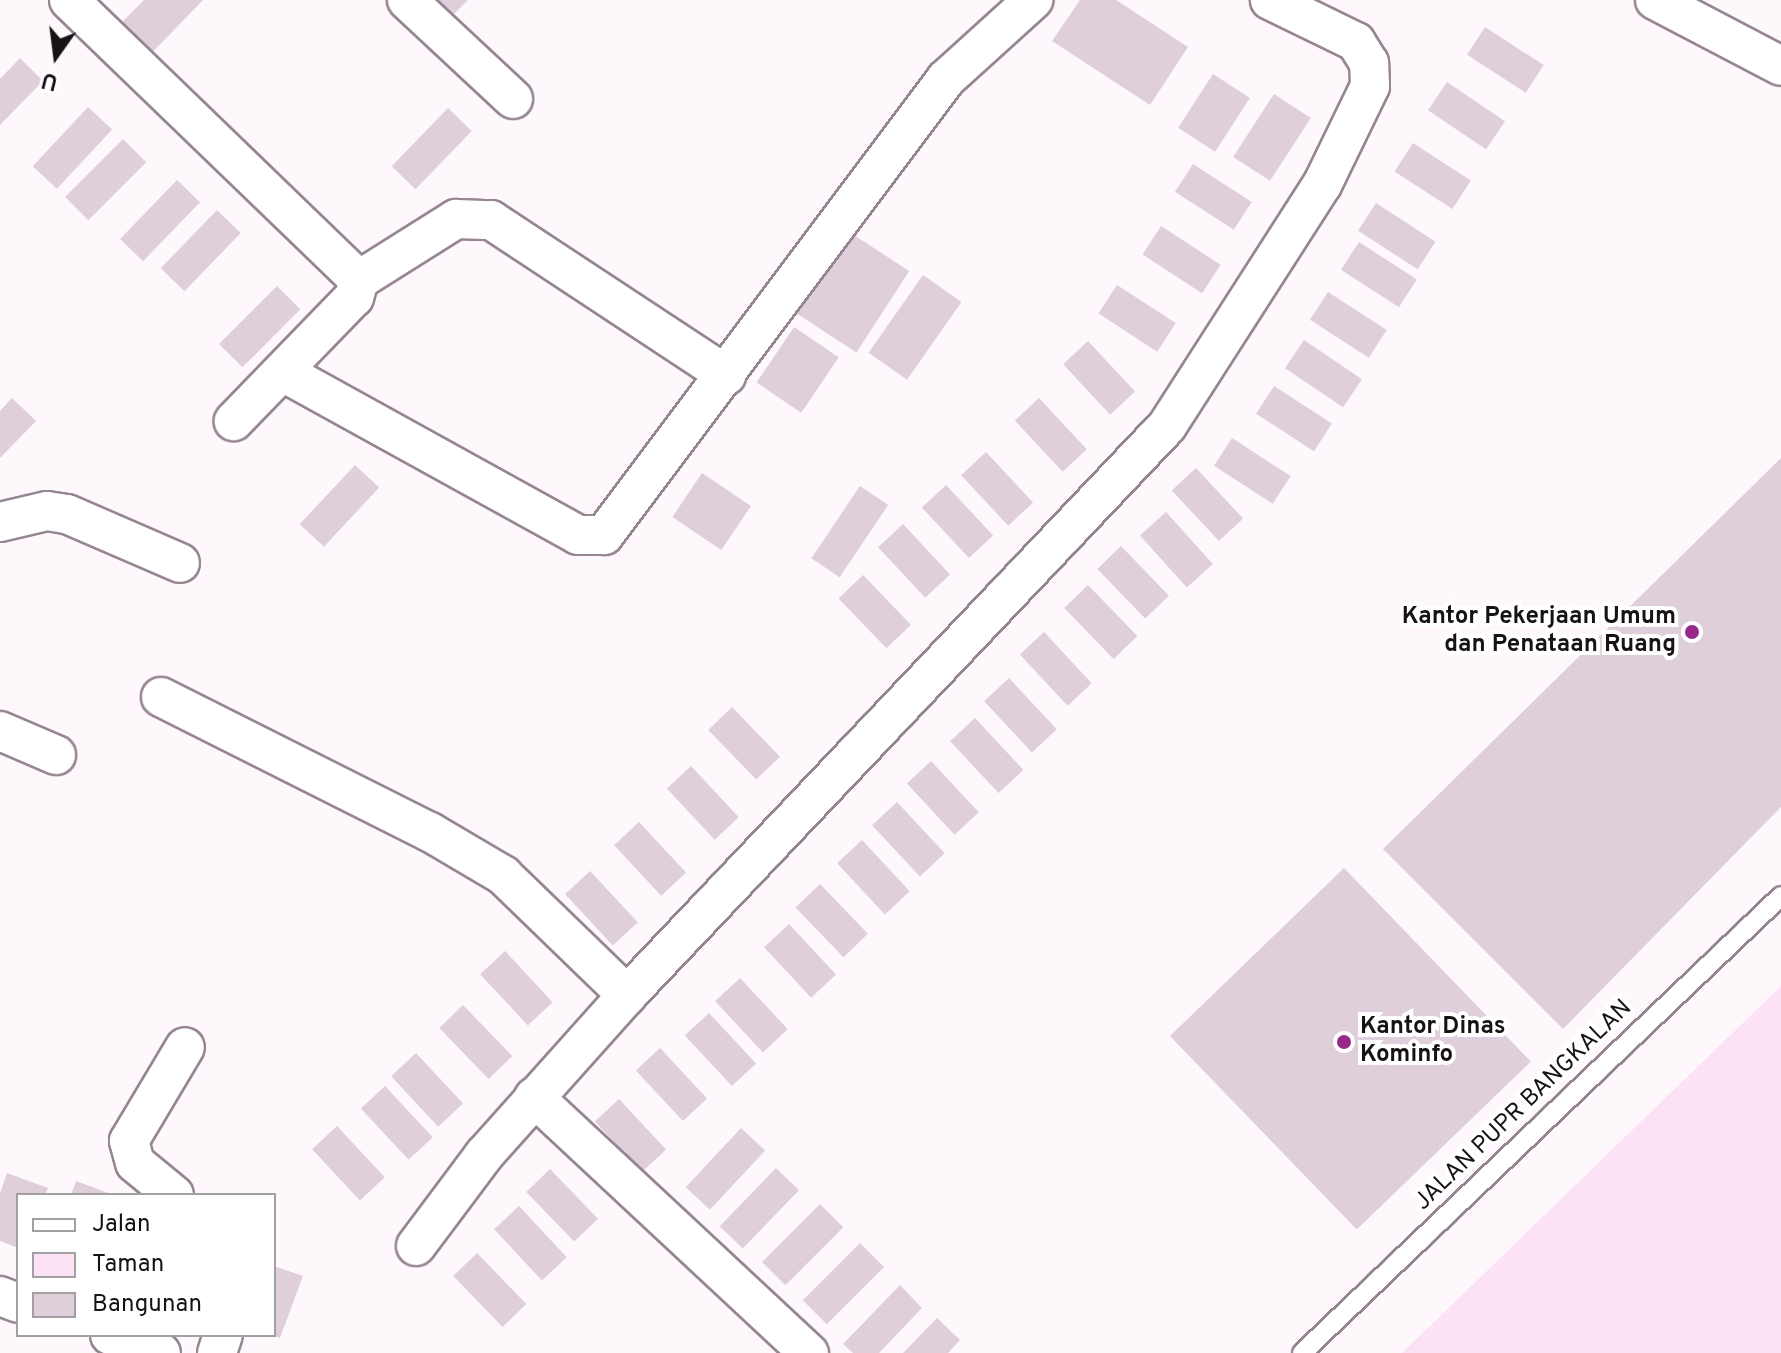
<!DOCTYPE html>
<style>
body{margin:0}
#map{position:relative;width:1781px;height:1353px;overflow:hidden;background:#fef7fc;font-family:Overpass,sans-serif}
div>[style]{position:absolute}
.green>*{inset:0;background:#fde2f6}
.building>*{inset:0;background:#dfcfdb;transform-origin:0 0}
.roads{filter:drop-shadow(2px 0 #968692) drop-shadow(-2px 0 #968692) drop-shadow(0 2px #968692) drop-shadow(0 -2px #968692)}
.service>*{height:18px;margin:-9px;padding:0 9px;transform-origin:9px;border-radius:9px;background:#fff}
.minor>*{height:38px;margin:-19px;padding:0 19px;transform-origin:19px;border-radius:19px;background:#fff}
.dots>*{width:22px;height:22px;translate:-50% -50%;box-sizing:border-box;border:4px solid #fff;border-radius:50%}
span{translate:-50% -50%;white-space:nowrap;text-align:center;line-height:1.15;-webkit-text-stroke:8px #fff;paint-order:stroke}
.poi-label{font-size:24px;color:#171216;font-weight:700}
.right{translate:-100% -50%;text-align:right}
.left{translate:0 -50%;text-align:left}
.street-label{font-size:24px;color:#171216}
.legend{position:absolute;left:16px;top:1193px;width:260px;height:144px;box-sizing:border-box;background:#fff;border:2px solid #a2a0a2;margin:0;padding:10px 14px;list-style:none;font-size:24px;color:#171216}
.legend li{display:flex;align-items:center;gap:16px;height:40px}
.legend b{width:40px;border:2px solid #a2a0a2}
.north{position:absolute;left:16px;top:16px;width:80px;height:80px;-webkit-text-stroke:6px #fff;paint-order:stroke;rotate:194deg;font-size:22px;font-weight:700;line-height:32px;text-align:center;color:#171216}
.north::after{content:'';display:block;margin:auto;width:28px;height:36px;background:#171216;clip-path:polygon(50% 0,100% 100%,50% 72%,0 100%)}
</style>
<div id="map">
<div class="green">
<div style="clip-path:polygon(1781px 986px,1781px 1353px,1402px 1353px)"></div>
</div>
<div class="building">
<div style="clip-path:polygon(144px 0,203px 0,145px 60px,114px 30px)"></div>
<div style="clip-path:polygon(436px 0,468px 0,452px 16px)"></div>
<div style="clip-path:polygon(1080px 0,1116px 0,1188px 47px,1150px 105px,1052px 41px)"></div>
<div style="left:1485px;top:27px;width:70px;height:33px;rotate:33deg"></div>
<div style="clip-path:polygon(20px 58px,43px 81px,0 125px,0 79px)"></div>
<div style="left:1213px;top:74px;width:44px;height:64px;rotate:33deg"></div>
<div style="left:1447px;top:82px;width:70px;height:34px;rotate:34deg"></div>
<div style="left:1274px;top:94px;width:44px;height:75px;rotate:33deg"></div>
<div style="left:88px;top:107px;width:33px;height:81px;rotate:43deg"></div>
<div style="left:448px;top:108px;width:33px;height:81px;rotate:44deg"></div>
<div style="left:123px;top:139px;width:33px;height:82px;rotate:45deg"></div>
<div style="left:1413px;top:143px;width:69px;height:34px;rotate:33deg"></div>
<div style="left:1193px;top:164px;width:70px;height:33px;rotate:33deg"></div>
<div style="left:177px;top:180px;width:32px;height:82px;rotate:44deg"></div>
<div style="left:1376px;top:203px;width:71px;height:33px;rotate:33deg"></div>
<div style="left:217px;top:210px;width:33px;height:81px;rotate:44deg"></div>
<div style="left:1161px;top:226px;width:71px;height:34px;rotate:33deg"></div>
<div style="left:843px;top:228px;width:79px;height:97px;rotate:33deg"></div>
<div style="left:1359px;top:242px;width:69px;height:33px;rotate:33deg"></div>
<div style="left:923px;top:275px;width:47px;height:95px;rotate:35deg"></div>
<div style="left:1117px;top:285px;width:70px;height:34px;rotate:33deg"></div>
<div style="left:277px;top:286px;width:33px;height:82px;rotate:45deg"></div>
<div style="left:1328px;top:292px;width:70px;height:33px;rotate:33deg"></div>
<div style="left:794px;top:327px;width:54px;height:67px;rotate:34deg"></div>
<div style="left:1304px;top:340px;width:70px;height:34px;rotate:34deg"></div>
<div style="left:1088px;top:341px;width:69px;height:34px;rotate:47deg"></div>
<div style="left:1274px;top:386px;width:69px;height:33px;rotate:33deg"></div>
<div style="clip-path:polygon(12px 398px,36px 421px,0 458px,0 411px)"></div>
<div style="left:1039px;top:398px;width:70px;height:33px;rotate:47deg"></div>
<div style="left:1232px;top:438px;width:70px;height:33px;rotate:33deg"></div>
<div style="left:986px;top:452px;width:69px;height:34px;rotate:47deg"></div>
<div style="clip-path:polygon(1781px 458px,1781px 807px,1563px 1029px,1383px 849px)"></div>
<div style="left:355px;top:465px;width:33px;height:81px;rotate:43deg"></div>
<div style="left:1196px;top:468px;width:69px;height:33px;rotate:47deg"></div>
<div style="left:702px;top:473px;width:59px;height:53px;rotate:34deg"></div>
<div style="left:946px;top:485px;width:69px;height:33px;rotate:47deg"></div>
<div style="left:860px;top:486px;width:34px;height:87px;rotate:34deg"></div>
<div style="left:1166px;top:512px;width:70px;height:35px;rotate:48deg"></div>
<div style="left:903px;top:524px;width:69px;height:34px;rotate:47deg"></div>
<div style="left:1121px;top:546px;width:69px;height:33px;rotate:46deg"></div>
<div style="left:863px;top:575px;width:69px;height:34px;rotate:46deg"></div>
<div style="left:1088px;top:585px;width:71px;height:33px;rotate:46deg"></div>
<div style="left:1044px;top:632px;width:70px;height:33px;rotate:47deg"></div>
<div style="left:1009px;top:678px;width:70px;height:34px;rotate:47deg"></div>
<div style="left:732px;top:707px;width:69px;height:33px;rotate:46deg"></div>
<div style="left:975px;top:718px;width:71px;height:34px;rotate:47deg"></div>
<div style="left:931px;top:761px;width:70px;height:33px;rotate:47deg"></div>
<div style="left:691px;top:766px;width:70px;height:33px;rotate:47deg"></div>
<div style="left:897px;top:802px;width:70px;height:34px;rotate:47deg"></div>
<div style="left:639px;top:822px;width:69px;height:34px;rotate:47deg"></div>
<div style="left:862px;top:840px;width:70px;height:34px;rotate:47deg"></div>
<div style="left:1344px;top:868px;width:269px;height:242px;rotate:46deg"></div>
<div style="left:590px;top:871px;width:70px;height:34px;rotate:47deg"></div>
<div style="left:820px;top:884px;width:69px;height:34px;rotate:46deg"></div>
<div style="left:789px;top:924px;width:69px;height:34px;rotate:47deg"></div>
<div style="left:505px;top:951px;width:70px;height:34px;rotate:47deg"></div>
<div style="left:740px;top:978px;width:70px;height:34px;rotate:47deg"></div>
<div style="left:463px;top:1005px;width:71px;height:33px;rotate:46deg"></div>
<div style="left:709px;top:1013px;width:69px;height:33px;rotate:47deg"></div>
<div style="left:660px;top:1048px;width:69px;height:33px;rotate:47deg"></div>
<div style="left:416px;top:1053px;width:69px;height:34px;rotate:47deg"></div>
<div style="left:385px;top:1086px;width:70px;height:33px;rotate:47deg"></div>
<div style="left:619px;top:1099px;width:69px;height:33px;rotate:47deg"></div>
<div style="left:337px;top:1126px;width:70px;height:34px;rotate:47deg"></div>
<div style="left:741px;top:1128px;width:33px;height:81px;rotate:43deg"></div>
<div style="left:776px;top:1168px;width:32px;height:81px;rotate:44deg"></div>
<div style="left:550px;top:1169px;width:69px;height:33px;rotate:46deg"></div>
<div style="clip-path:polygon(7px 1173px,48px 1188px,45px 1195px,18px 1195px,18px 1248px,0 1241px,0 1193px)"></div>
<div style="clip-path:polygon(76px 1181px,114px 1195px,71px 1195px)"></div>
<div style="left:820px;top:1204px;width:33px;height:82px;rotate:45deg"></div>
<div style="left:519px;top:1206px;width:70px;height:34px;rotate:47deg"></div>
<div style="left:860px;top:1243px;width:34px;height:81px;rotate:45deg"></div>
<div style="left:477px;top:1253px;width:71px;height:33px;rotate:46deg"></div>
<div style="clip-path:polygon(274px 1266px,303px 1276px,280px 1338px,274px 1336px)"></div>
<div style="clip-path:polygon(900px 1285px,922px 1308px,879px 1353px,853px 1353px,843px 1344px)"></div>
<div style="clip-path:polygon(937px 1318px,960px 1340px,948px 1353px,903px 1353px)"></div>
</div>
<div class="roads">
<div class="service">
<div style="left:1302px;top:1353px;width:662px;rotate:-43.65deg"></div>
</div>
<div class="minor">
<div style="left:69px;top:0;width:403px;rotate:44deg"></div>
<div style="left:359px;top:280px;width:18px;rotate:106deg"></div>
<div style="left:354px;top:297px;width:173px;rotate:134.1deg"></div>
<div style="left:407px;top:0;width:145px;rotate:43deg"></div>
<div style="left:1655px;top:0;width:142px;rotate:27.6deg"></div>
<div style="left:359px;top:280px;width:115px;rotate:-32.2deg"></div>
<div style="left:456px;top:219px;width:35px;rotate:2deg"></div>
<div style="left:491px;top:220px;width:282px;rotate:33.4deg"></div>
<div style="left:283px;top:372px;width:337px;rotate:28.9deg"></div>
<div style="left:578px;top:535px;width:26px"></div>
<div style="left:604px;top:535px;width:570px;rotate:-53.13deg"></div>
<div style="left:946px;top:79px;width:118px;rotate:-42.2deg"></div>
<div style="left:0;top:522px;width:48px;rotate:-13.2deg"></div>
<div style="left:47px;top:511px;width:20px;rotate:9deg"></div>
<div style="left:67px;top:514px;width:123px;rotate:23.4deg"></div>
<div style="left:161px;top:697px;width:301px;rotate:26.7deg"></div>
<div style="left:430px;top:832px;width:85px;rotate:30.5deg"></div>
<div style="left:503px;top:875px;width:173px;rotate:44.1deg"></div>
<div style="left:0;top:731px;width:61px;rotate:23.2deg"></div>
<div style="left:534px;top:1097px;width:376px;rotate:43deg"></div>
<div style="left:174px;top:1195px;width:50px;rotate:-140.6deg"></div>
<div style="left:135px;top:1163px;width:23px;rotate:-105deg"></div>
<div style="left:129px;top:1141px;width:109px;rotate:-59.2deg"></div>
<div style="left:416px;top:1246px;width:114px;rotate:-53.2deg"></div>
<div style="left:484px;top:1155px;width:215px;rotate:-48.2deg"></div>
<div style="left:627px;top:995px;width:784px;rotate:-46.5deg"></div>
<div style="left:1167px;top:426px;width:287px;rotate:-57.3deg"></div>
<div style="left:1322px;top:185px;width:110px;rotate:-64.1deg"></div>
<div style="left:1370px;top:86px;width:23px;rotate:-92deg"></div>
<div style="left:1369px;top:63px;width:25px;rotate:-122deg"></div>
<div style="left:1356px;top:42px;width:96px;rotate:-154deg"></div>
<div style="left:0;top:1296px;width:19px;rotate:21deg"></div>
<div style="left:110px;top:1335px;width:54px;rotate:19.4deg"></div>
<div style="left:217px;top:1353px;width:19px;rotate:-72deg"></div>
</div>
</div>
<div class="dots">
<div style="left:1692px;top:632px;background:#992988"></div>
<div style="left:1344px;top:1042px;background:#992988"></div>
</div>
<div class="poi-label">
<span class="right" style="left:1676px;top:632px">Kantor Pekerjaan Umum<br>dan Penataan Ruang</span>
<span class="left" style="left:1360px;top:1042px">Kantor Dinas<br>Kominfo</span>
</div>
<div class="street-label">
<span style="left:1524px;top:1106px;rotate:-44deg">JALAN PUPR BANGKALAN</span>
</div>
<ul class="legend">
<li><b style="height:10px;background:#fff"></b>Jalan</li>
<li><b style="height:22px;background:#fde2f6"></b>Taman</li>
<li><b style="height:22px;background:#dfcfdb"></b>Bangunan</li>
</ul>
<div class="north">U</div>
</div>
